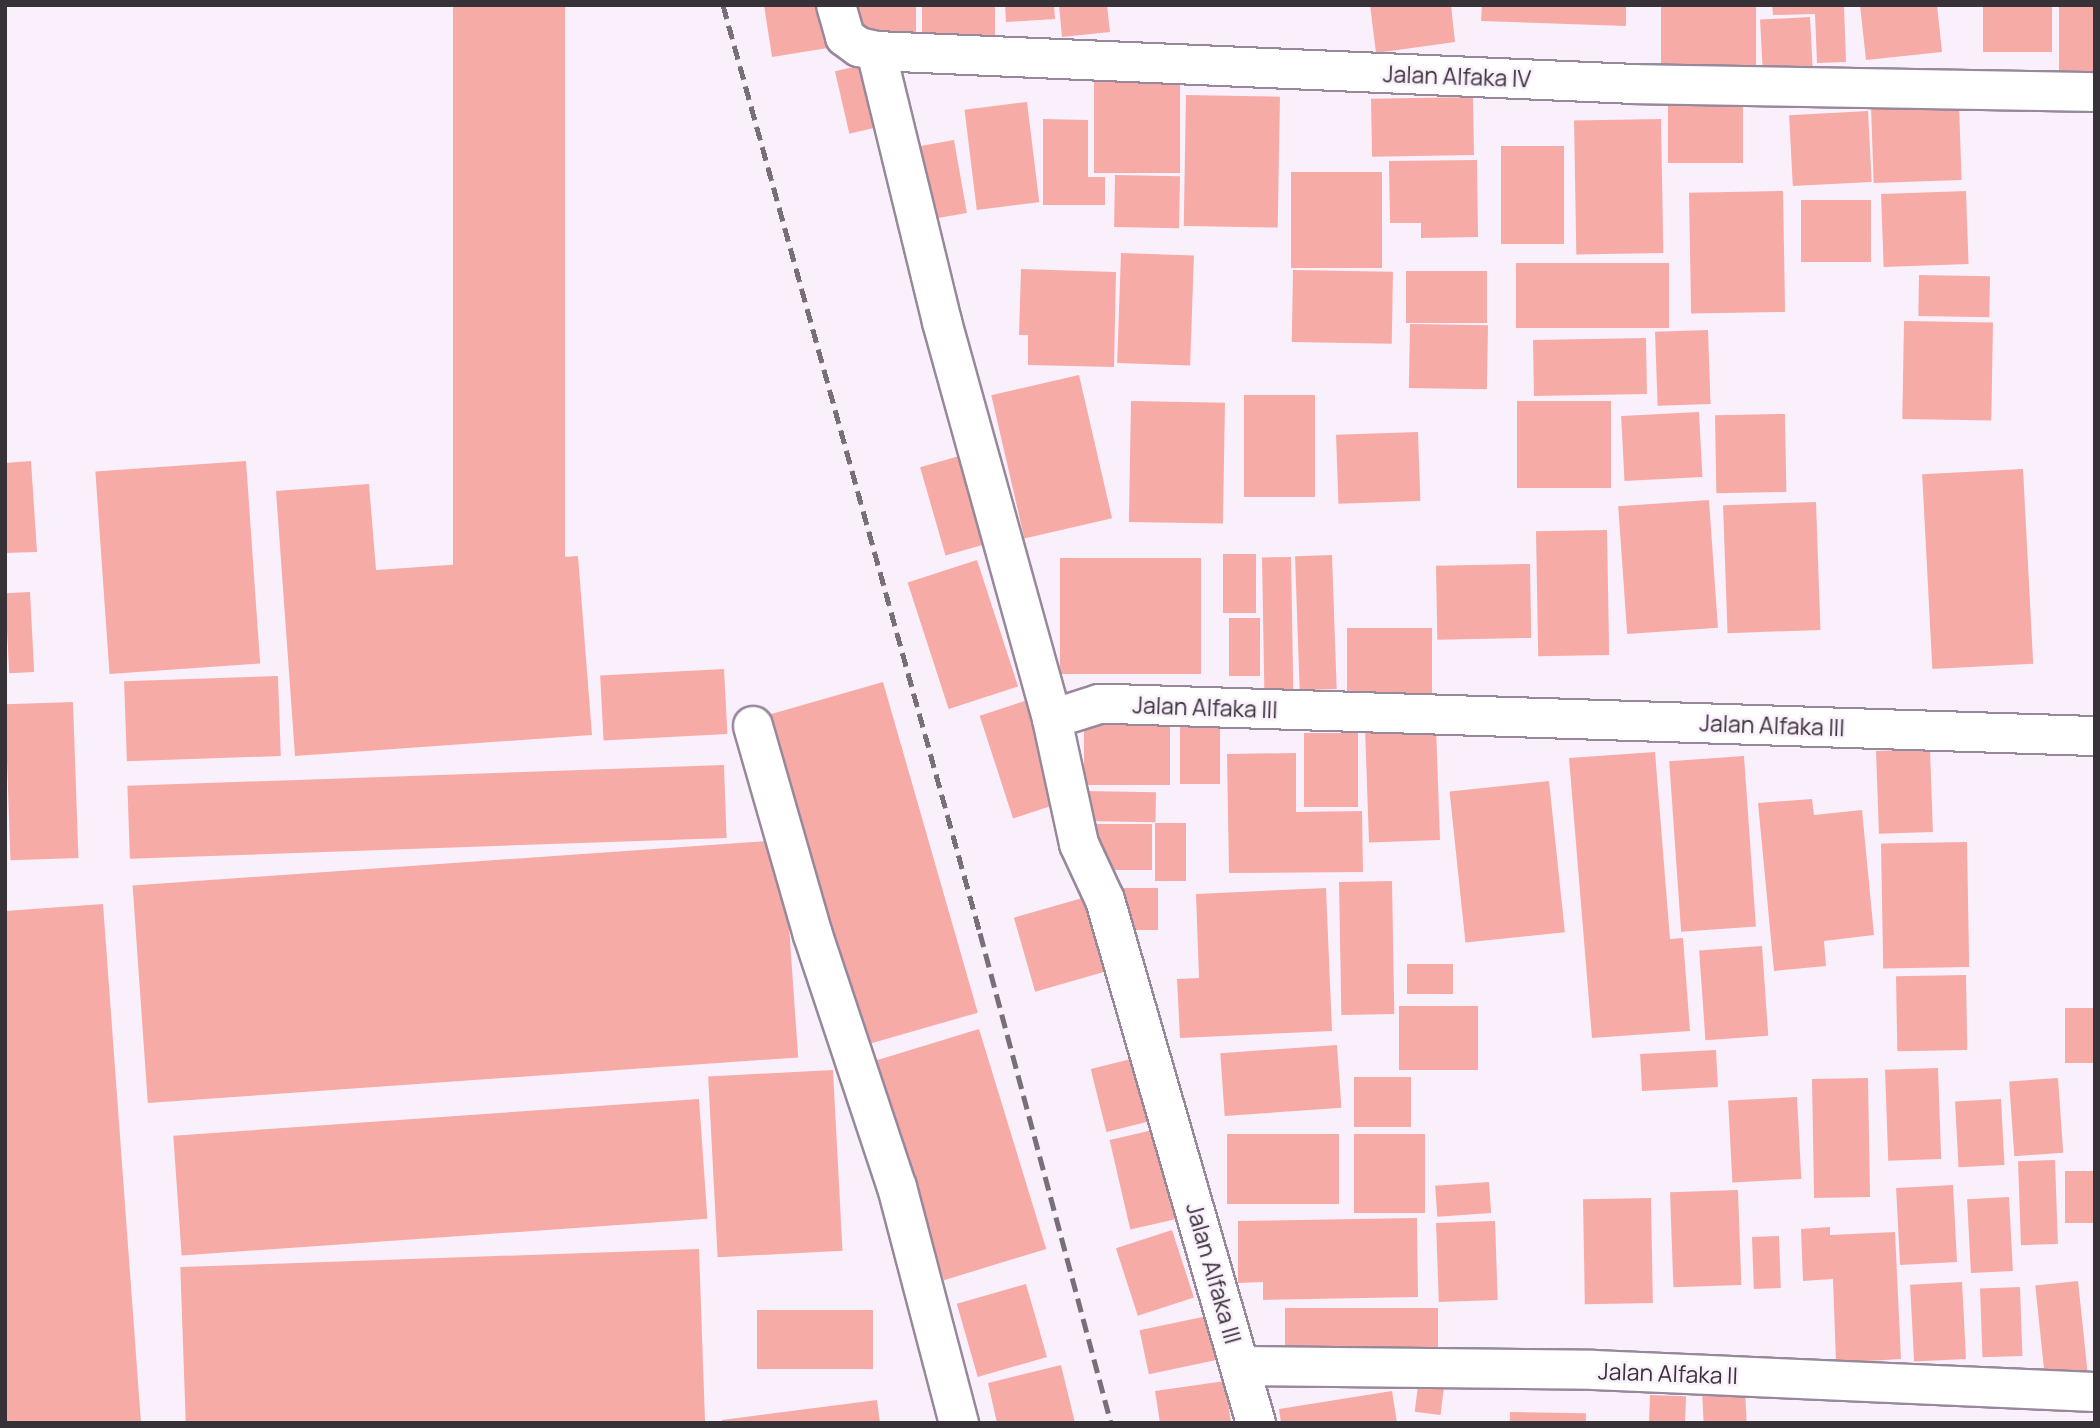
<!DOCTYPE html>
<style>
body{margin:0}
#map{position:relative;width:2100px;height:1428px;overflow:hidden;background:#faf0fc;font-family:Manrope,sans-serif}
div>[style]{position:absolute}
.building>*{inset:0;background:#f7aba7;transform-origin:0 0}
.roads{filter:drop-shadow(2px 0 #97889b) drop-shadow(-2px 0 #97889b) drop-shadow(0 2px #97889b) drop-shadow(0 -2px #97889b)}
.street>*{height:38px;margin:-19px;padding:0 19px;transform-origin:19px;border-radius:19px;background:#fff}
.rail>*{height:5px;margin-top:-2.5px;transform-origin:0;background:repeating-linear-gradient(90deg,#787079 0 14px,transparent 0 21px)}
span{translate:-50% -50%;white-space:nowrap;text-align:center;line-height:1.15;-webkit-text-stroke:5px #faf0fc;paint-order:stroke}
.street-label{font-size:23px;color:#373138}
.frame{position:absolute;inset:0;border:7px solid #373138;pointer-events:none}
</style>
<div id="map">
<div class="building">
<div style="left:453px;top:5px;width:112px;height:688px"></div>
<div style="clip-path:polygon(764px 5px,828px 5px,834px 47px,772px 57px)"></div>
<div style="left:852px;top:5px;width:64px;height:34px"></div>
<div style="left:922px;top:5px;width:73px;height:37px"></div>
<div style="clip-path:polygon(1005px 5px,1054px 5px,1055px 19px,1006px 22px)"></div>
<div style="clip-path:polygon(1059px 5px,1107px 5px,1110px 32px,1062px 37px)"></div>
<div style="clip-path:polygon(1370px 5px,1451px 5px,1455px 42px,1376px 53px)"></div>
<div style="clip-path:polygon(1482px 5px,1626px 5px,1626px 26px,1481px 21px)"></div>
<div style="left:1661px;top:5px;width:95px;height:72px"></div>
<div style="clip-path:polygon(1772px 5px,1844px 5px,1846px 62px,1817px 63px,1815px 14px,1773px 15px)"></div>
<div style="clip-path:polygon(1860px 5px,1937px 5px,1942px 52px,1866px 60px)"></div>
<div style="left:1983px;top:5px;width:69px;height:47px"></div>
<div style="left:2059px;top:5px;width:36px;height:78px"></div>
<div style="left:1810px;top:17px;width:54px;height:50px;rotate:87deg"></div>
<div style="left:871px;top:63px;width:64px;height:37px;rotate:77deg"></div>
<div style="left:1180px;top:76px;width:97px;height:86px;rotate:90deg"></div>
<div style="left:1186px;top:95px;width:94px;height:131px;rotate:1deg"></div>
<div style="left:1473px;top:97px;width:58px;height:102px;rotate:89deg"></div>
<div style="left:1027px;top:102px;width:101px;height:63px;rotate:83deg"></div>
<div style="left:1668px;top:103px;width:75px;height:60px"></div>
<div style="left:1959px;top:105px;width:75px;height:88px;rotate:88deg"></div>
<div style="left:1868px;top:111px;width:71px;height:79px;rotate:87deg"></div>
<div style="clip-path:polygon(1043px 119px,1088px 120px,1088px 177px,1105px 177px,1105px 205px,1043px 205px)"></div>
<div style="left:1661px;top:119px;width:134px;height:87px;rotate:89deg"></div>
<div style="left:954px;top:140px;width:74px;height:44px;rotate:80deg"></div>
<div style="left:1501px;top:146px;width:63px;height:98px"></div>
<div style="clip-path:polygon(1477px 160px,1478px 237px,1421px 238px,1421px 223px,1390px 223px,1389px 161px)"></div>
<div style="left:1291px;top:172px;width:91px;height:96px"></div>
<div style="left:1115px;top:175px;width:65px;height:52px;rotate:1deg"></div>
<div style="left:1783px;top:191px;width:121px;height:94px;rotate:89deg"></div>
<div style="left:1966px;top:191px;width:73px;height:85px;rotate:88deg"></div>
<div style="left:1801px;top:200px;width:70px;height:62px"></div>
<div style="left:1121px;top:253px;width:73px;height:110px;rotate:2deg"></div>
<div style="left:1516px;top:263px;width:153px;height:65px"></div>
<div style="clip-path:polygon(1021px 269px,1116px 272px,1114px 367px,1028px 365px,1028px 335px,1019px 335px)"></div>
<div style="left:1293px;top:270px;width:100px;height:72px;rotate:1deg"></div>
<div style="left:1487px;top:271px;width:52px;height:81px;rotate:90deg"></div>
<div style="left:1919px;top:275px;width:71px;height:41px;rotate:1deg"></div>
<div style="left:1904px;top:321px;width:89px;height:98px;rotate:1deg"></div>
<div style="left:1410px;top:324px;width:78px;height:64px;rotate:1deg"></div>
<div style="left:1708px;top:330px;width:74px;height:53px;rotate:88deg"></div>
<div style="left:1646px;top:338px;width:56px;height:113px;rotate:89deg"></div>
<div style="left:1079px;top:375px;width:147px;height:90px;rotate:77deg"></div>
<div style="left:1244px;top:395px;width:71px;height:102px"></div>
<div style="left:1131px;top:401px;width:94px;height:121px;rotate:1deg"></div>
<div style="left:1517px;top:401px;width:94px;height:87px"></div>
<div style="left:1699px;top:412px;width:65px;height:78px;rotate:87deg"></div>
<div style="left:1785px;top:414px;width:78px;height:70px;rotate:89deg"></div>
<div style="left:1418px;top:432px;width:69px;height:82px;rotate:88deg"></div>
<div style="left:973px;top:452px;width:92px;height:55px;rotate:74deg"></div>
<div style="clip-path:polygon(31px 461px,37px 552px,5px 553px,5px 463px)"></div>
<div style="left:246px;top:461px;width:203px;height:151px;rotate:86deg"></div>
<div style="left:2023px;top:469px;width:195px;height:101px;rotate:87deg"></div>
<div style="clip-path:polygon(369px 484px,376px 570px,578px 556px,592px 735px,295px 756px,276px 491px)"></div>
<div style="left:1709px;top:500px;width:128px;height:91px;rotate:86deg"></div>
<div style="left:1816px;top:502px;width:128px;height:93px;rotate:88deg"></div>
<div style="left:1607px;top:530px;width:125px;height:71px;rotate:89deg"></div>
<div style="left:1223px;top:554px;width:33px;height:59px"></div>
<div style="left:1332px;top:555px;width:134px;height:37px;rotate:88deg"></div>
<div style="left:1291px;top:557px;width:132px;height:29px;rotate:89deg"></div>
<div style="left:1060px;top:558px;width:141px;height:116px"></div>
<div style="left:977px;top:560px;width:133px;height:73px;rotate:72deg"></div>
<div style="left:1530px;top:564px;width:74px;height:94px;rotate:89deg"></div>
<div style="left:30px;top:592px;width:80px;height:25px;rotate:87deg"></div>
<div style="left:1229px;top:618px;width:31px;height:58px"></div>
<div style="left:1432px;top:628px;width:67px;height:85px;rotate:90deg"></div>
<div style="left:724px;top:669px;width:65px;height:124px;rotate:87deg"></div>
<div style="left:278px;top:676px;width:80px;height:154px;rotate:88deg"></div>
<div style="left:883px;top:682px;width:344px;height:118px;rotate:74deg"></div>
<div style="left:1031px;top:699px;width:108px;height:54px;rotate:72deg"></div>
<div style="left:73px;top:702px;width:156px;height:68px;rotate:88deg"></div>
<div style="left:1084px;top:719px;width:86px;height:66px"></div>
<div style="left:1180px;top:719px;width:40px;height:65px"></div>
<div style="left:1436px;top:726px;width:114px;height:71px;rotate:88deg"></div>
<div style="left:1304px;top:733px;width:54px;height:74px"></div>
<div style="left:1930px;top:749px;width:83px;height:54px;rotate:88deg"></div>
<div style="clip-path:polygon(1655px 752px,1670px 939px,1683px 938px,1690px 1031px,1592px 1038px,1569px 758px)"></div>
<div style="clip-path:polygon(1296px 753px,1296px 812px,1362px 811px,1363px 872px,1229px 873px,1227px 754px)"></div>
<div style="left:1744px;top:756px;width:171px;height:75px;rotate:86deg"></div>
<div style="left:724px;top:765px;width:73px;height:597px;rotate:88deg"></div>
<div style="left:1549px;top:781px;width:152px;height:100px;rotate:84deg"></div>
<div style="left:1086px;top:791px;width:70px;height:30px;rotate:1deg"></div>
<div style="clip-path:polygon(1812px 799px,1814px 815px,1862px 810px,1874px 935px,1824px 941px,1826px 966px,1774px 971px,1758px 803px)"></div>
<div style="left:1155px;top:823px;width:31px;height:58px"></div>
<div style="left:1094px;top:824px;width:58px;height:46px"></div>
<div style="left:783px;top:840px;width:218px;height:652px;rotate:86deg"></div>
<div style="left:1967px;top:842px;width:125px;height:86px;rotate:89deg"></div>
<div style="left:1392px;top:881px;width:133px;height:53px;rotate:89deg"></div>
<div style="left:1120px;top:888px;width:38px;height:42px"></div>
<div style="clip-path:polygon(1326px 888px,1332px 1031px,1180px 1038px,1177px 979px,1199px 978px,1196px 894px)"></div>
<div style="left:1086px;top:897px;width:77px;height:75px;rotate:74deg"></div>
<div style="clip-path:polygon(103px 904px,141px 1423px,5px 1423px,5px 911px)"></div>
<div style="left:1762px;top:946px;width:90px;height:63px;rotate:86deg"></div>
<div style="left:1407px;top:964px;width:46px;height:30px"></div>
<div style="left:1966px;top:975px;width:75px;height:70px;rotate:89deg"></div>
<div style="left:1399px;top:1006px;width:79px;height:64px"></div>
<div style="left:2095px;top:1008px;width:55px;height:30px;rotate:90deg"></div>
<div style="left:979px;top:1029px;width:230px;height:107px;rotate:73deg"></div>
<div style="left:1337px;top:1045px;width:63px;height:117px;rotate:86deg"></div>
<div style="left:1716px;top:1050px;width:37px;height:76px;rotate:87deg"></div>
<div style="left:1147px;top:1055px;width:65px;height:58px;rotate:76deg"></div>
<div style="left:1938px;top:1068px;width:91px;height:53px;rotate:88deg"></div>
<div style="left:833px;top:1070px;width:181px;height:125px;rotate:87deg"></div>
<div style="left:1354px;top:1077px;width:57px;height:50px"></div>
<div style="left:1868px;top:1078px;width:119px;height:56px;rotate:89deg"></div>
<div style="left:2058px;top:1078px;width:75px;height:49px;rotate:86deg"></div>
<div style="left:1797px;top:1097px;width:82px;height:69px;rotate:87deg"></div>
<div style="left:699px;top:1099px;width:120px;height:527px;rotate:86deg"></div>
<div style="left:2001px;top:1099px;width:66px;height:46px;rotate:87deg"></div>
<div style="left:1170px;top:1126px;width:92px;height:62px;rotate:77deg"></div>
<div style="left:1227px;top:1134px;width:112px;height:70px"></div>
<div style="left:1354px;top:1134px;width:71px;height:79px"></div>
<div style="left:2055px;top:1160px;width:84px;height:37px;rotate:88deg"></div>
<div style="left:2095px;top:1171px;width:52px;height:30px;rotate:90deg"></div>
<div style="left:1489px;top:1182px;width:31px;height:54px;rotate:86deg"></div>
<div style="left:1953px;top:1185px;width:77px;height:57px;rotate:87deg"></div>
<div style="left:1738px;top:1190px;width:95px;height:68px;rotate:88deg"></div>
<div style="left:2009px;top:1197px;width:74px;height:42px;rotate:87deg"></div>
<div style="left:1651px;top:1198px;width:105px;height:68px;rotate:89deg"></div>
<div style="clip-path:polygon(1417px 1218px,1418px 1297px,1263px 1300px,1263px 1282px,1238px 1283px,1238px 1221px)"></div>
<div style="left:1495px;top:1221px;width:79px;height:59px;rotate:88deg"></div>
<div style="clip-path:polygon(1830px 1227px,1830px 1235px,1895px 1232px,1901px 1359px,1836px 1363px,1833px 1279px,1803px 1281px,1801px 1229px)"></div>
<div style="left:1172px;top:1230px;width:71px;height:59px;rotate:72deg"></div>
<div style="left:1779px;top:1236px;width:52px;height:27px;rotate:88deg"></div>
<div style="left:699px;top:1249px;width:174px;height:519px;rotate:88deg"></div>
<div style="left:2078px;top:1281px;width:91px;height:43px;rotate:84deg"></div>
<div style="left:1962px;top:1282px;width:77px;height:52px;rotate:87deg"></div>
<div style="left:1026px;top:1284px;width:76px;height:72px;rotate:74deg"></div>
<div style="left:2020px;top:1287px;width:69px;height:40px;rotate:88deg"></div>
<div style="left:1438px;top:1308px;width:43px;height:153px;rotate:90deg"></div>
<div style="left:757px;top:1310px;width:116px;height:59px"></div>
<div style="left:1207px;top:1316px;width:45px;height:69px;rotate:78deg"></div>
<div style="clip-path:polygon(1061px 1365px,1075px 1423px,997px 1423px,988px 1383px)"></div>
<div style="left:1419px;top:1377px;width:26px;height:35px;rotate:7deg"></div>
<div style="clip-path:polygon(1225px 1381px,1231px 1423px,1160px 1423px,1155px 1391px)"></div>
<div style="left:1745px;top:1390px;width:33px;height:43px;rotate:87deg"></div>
<div style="clip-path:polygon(1392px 1391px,1397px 1423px,1281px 1423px,1279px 1409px)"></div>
<div style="left:1650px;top:1395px;width:36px;height:28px;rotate:2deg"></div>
<div style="clip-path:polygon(877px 1400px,880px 1423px,722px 1423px,722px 1420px)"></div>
<div style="left:1510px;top:1412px;width:76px;height:11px;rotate:1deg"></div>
</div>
<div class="roads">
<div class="street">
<div style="left:836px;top:5px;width:33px;rotate:74deg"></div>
<div style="left:845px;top:37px;width:17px;rotate:36deg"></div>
<div style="left:859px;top:47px;width:17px;rotate:13deg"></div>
<div style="left:876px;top:51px;width:759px;rotate:2.49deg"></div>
<div style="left:1634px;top:84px;width:461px;rotate:1deg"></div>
<div style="left:876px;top:51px;width:279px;rotate:76.3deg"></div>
<div style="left:942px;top:322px;width:412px;rotate:74.5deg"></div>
<div style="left:1052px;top:719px;width:128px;rotate:77.8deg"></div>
<div style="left:1079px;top:844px;width:62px;rotate:65.1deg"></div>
<div style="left:1105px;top:900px;width:544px;rotate:73.9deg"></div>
<div style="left:1052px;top:719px;width:49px;rotate:-17.7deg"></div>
<div style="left:1099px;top:704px;width:14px"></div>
<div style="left:1113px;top:704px;width:983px;rotate:1.87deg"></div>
<div style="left:753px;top:726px;width:217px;rotate:74deg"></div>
<div style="left:813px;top:935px;width:266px;rotate:71.6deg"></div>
<div style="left:897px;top:1187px;width:244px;rotate:75.3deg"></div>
<div style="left:1241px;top:1366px;width:353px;rotate:0.6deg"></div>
<div style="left:1594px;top:1370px;width:501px;rotate:2.51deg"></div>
</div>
</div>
<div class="rail">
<div style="left:723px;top:5px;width:963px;rotate:74.52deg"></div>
<div style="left:980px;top:933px;width:507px;rotate:75.03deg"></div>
</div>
<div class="street-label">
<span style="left:1457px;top:76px;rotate:2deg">Jalan Alfaka IV</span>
<span style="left:1205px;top:707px;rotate:2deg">Jalan Alfaka III</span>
<span style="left:1772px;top:725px;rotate:2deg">Jalan Alfaka III</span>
<span style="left:1214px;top:1273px;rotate:74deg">Jalan Alfaka III</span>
<span style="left:1668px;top:1373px;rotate:2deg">Jalan Alfaka II</span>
</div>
<div class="frame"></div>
</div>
